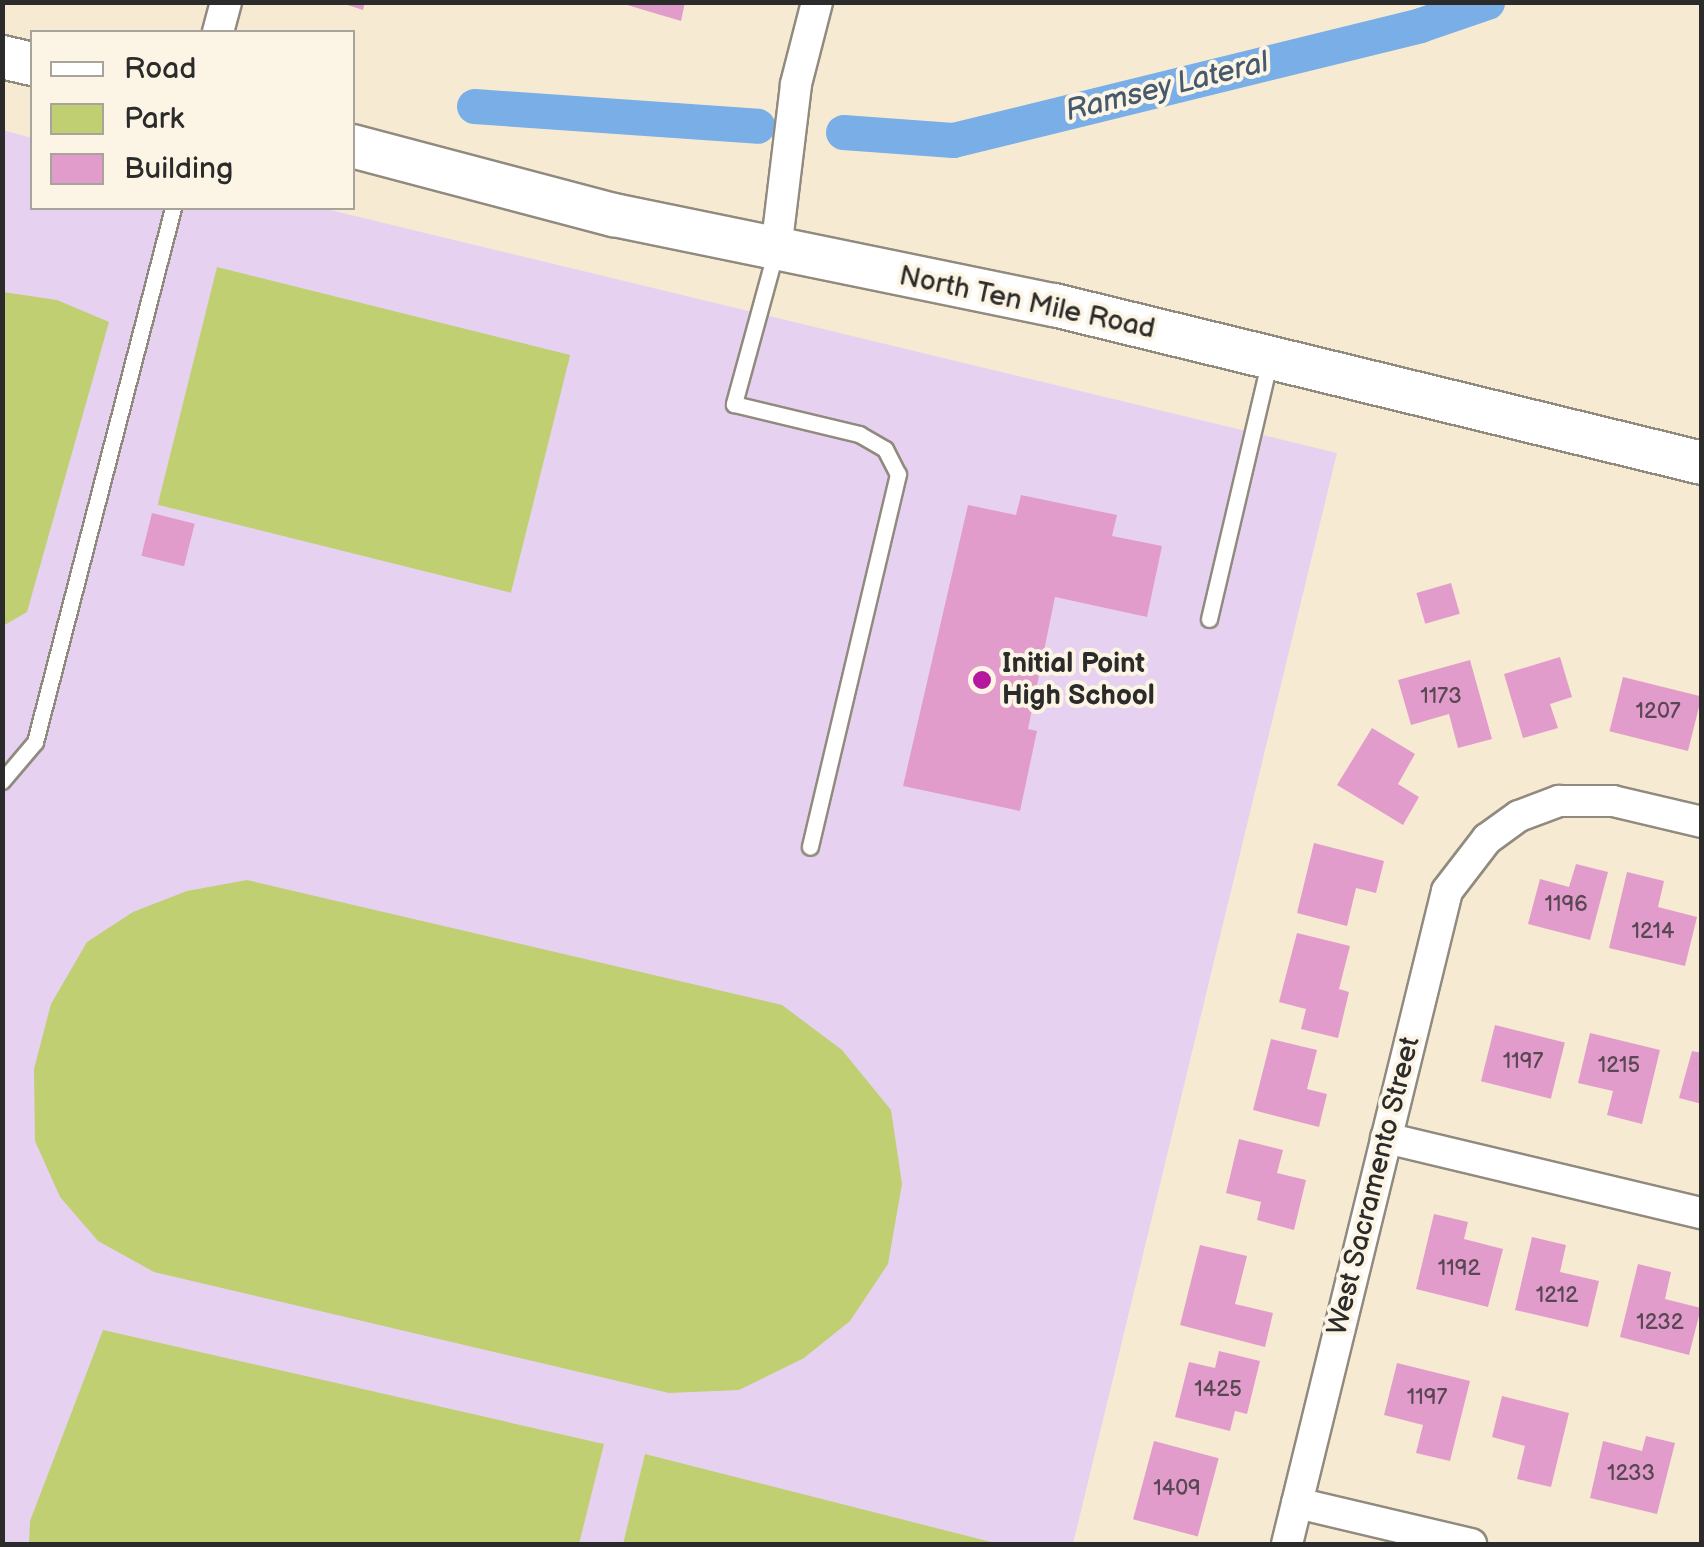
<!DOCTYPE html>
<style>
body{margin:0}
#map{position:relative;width:1704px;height:1547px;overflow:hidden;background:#f7ead3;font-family:"Balsamiq Sans",sans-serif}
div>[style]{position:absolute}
.built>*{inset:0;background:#e6d2f0}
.green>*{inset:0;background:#bfcf71;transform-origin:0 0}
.canal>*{height:35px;margin:-17.5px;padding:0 17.5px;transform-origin:17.5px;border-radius:17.5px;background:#79aee7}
.building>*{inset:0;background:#e29ccc;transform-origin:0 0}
.roads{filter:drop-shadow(2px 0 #918a7f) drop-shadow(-2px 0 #918a7f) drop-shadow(0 2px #918a7f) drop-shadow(0 -2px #918a7f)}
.service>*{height:15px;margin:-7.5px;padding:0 7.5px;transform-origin:7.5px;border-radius:7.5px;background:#fff}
.minor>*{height:30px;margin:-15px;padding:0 15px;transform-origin:15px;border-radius:15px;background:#fff}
.secondary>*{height:42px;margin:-21px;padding:0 21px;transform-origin:21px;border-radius:21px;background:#fff}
.dots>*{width:28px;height:28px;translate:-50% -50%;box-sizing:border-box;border:5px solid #fcf5e5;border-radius:50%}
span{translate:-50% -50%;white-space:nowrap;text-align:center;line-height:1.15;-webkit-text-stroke:8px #fcf5e5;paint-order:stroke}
.number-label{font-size:22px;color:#594753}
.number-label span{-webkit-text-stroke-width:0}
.street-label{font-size:28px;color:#2b2b2b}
.poi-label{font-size:28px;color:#2b2b2b;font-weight:700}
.left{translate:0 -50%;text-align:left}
.water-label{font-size:30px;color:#46596d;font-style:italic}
.frame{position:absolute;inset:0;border:5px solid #2b2b2b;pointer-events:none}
.legend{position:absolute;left:30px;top:30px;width:325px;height:180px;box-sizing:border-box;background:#fcf5e5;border:2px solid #a8a49b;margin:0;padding:12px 18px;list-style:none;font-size:30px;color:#2b2b2b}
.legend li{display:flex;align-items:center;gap:20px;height:50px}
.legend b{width:50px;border:2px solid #a8a49b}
</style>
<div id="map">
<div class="built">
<div style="clip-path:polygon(3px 130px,32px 138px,32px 208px,322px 208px,1337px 453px,1073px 1544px,3px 1544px)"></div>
</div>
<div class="green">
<div style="left:217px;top:267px;width:364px;height:245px;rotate:14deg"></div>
<div style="clip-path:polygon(3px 292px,57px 300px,109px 322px,27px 612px,3px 626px)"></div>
<div style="clip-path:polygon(247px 880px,782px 1005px,842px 1050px,891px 1110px,902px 1184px,888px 1264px,850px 1321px,804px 1358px,739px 1390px,669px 1393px,154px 1272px,98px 1241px,60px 1197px,35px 1141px,34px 1069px,51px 1004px,87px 942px,133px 912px,187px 891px)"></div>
<div style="clip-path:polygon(103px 1330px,604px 1444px,579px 1544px,29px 1544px,30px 1521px)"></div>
<div style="clip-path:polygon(645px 1454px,999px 1544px,623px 1544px)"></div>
</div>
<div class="canal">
<div style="left:474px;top:106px;width:284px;rotate:4deg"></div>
<div style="left:843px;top:132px;width:110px;rotate:4.2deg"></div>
<div style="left:953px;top:140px;width:481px;rotate:-13.8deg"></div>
<div style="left:1420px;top:25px;width:71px;rotate:-18.9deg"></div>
</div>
<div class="building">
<div style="clip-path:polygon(338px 2px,365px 2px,363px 10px)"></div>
<div style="clip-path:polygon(617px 2px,685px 2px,681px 21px)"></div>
<div style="clip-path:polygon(1021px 495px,1117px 515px,1112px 536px,1162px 546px,1147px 617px,1055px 597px,1028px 729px,1037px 731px,1020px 811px,903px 786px,968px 505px,1016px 515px)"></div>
<div style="left:152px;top:513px;width:44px;height:44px;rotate:14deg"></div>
<div style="left:1451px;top:583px;width:32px;height:36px;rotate:74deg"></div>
<div style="clip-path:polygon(1560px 657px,1572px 697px,1550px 704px,1558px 728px,1523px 738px,1504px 674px)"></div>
<div style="clip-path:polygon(1470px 660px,1492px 739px,1458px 748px,1449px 714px,1411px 725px,1398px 680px)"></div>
<div style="left:1623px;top:677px;width:81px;height:56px;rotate:14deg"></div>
<div style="clip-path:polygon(1372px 728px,1415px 754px,1398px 784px,1419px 797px,1403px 825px,1337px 785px)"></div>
<div style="clip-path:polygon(1314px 843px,1384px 861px,1376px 893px,1356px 888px,1347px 926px,1297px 913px)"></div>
<div style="clip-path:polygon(1576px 864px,1608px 872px,1590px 940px,1528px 924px,1540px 879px,1569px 887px)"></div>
<div style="clip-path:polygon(1627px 872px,1664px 881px,1658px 907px,1697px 917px,1685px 966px,1609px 948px)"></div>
<div style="clip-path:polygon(1297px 933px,1350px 946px,1339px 989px,1349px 992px,1338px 1038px,1301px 1029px,1306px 1009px,1279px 1002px)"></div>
<div style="left:1495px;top:1025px;width:72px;height:58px;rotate:14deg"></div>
<div style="clip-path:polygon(1590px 1033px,1660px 1050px,1642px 1124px,1607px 1115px,1613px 1091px,1578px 1083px)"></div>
<div style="clip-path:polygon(1271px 1039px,1317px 1050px,1307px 1089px,1327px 1094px,1319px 1127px,1253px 1110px)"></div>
<div style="clip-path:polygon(1692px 1051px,1702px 1053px,1702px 1104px,1679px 1098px)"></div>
<div style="clip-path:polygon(1239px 1139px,1283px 1150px,1277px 1173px,1306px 1180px,1294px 1230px,1257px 1220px,1261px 1202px,1226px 1193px)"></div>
<div style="clip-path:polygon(1434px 1214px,1468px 1222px,1464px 1239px,1503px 1249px,1488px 1307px,1416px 1289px)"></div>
<div style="clip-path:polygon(1532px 1237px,1566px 1245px,1560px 1272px,1599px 1281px,1588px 1327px,1515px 1310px)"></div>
<div style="clip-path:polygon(1200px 1245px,1247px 1256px,1235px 1304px,1273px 1313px,1265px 1347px,1180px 1325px)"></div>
<div style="clip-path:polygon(1638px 1264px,1671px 1272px,1665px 1299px,1701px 1308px,1689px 1355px,1620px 1337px)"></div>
<div style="clip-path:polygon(1219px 1351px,1260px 1361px,1247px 1414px,1235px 1411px,1230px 1431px,1175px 1417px,1189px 1362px,1215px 1368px)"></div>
<div style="clip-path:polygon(1397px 1363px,1470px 1381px,1450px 1461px,1416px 1453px,1423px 1425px,1384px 1415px)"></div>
<div style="clip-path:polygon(1502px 1396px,1569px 1413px,1551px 1487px,1517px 1479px,1525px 1446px,1492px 1437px)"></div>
<div style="clip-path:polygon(1646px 1436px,1675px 1443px,1657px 1514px,1590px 1498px,1603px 1441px,1642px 1451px)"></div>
<div style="left:1154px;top:1441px;width:67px;height:81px;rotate:15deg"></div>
</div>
<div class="roads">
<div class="service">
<div style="left:776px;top:250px;width:160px;rotate:105.3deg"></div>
<div style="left:734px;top:404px;width:129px;rotate:13.5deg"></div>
<div style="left:859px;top:434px;width:30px;rotate:30deg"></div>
<div style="left:885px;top:449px;width:28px;rotate:63deg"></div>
<div style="left:898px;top:474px;width:383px;rotate:103.3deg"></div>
<div style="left:1209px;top:619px;width:267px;rotate:-76.8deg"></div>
<div style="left:2px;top:781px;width:51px;rotate:-49.8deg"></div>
<div style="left:35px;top:742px;width:552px;rotate:-75.51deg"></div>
</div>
<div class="minor">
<div style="left:218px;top:32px;width:31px;rotate:-75deg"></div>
<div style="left:776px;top:250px;width:167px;rotate:-83.1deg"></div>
<div style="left:796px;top:84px;width:85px;rotate:-75.6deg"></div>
<div style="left:1386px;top:1138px;width:325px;rotate:13.4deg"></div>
<div style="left:1297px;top:1503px;width:179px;rotate:13.3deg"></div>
<div style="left:1287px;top:1544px;width:672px;rotate:-76.23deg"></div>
<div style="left:1447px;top:891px;width:66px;rotate:-52.4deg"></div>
<div style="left:1487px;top:839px;width:39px;rotate:-36deg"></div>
<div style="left:1519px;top:816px;width:43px;rotate:-20.6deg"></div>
<div style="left:1559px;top:801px;width:54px"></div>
<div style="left:1613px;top:801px;width:91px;rotate:13.3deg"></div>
</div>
<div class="secondary">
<div style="left:2px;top:57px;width:31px;rotate:13deg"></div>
<div style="left:352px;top:146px;width:271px;rotate:14.8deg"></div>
<div style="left:614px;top:215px;width:449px;rotate:11.6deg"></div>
<div style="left:1054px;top:305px;width:667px;rotate:13.7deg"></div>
</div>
</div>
<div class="dots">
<div style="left:982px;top:680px;background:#b5179e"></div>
</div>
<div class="number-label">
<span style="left:1441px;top:697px">1173</span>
<span style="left:1658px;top:712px">1207</span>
<span style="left:1566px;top:905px">1196</span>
<span style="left:1653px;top:932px">1214</span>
<span style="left:1523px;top:1062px">1197</span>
<span style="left:1619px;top:1066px">1215</span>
<span style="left:1459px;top:1269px">1192</span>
<span style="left:1557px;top:1296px">1212</span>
<span style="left:1660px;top:1323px">1232</span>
<span style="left:1218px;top:1390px">1425</span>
<span style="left:1427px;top:1398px">1197</span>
<span style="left:1631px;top:1474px">1233</span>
<span style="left:1177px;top:1489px">1409</span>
</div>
<div class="street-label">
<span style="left:1027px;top:303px;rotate:12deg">North Ten Mile Road</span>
<span style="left:1374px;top:1186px;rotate:-76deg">West Sacramento Street</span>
</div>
<div class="poi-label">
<span class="left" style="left:1002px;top:680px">Initial Point<br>High School</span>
</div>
<div class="water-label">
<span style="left:1167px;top:87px;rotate:-14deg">Ramsey Lateral</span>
</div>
<div class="frame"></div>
<ul class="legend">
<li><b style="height:12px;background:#fff"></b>Road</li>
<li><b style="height:28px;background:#bfcf71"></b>Park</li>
<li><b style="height:28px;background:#e29ccc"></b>Building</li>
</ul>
</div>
